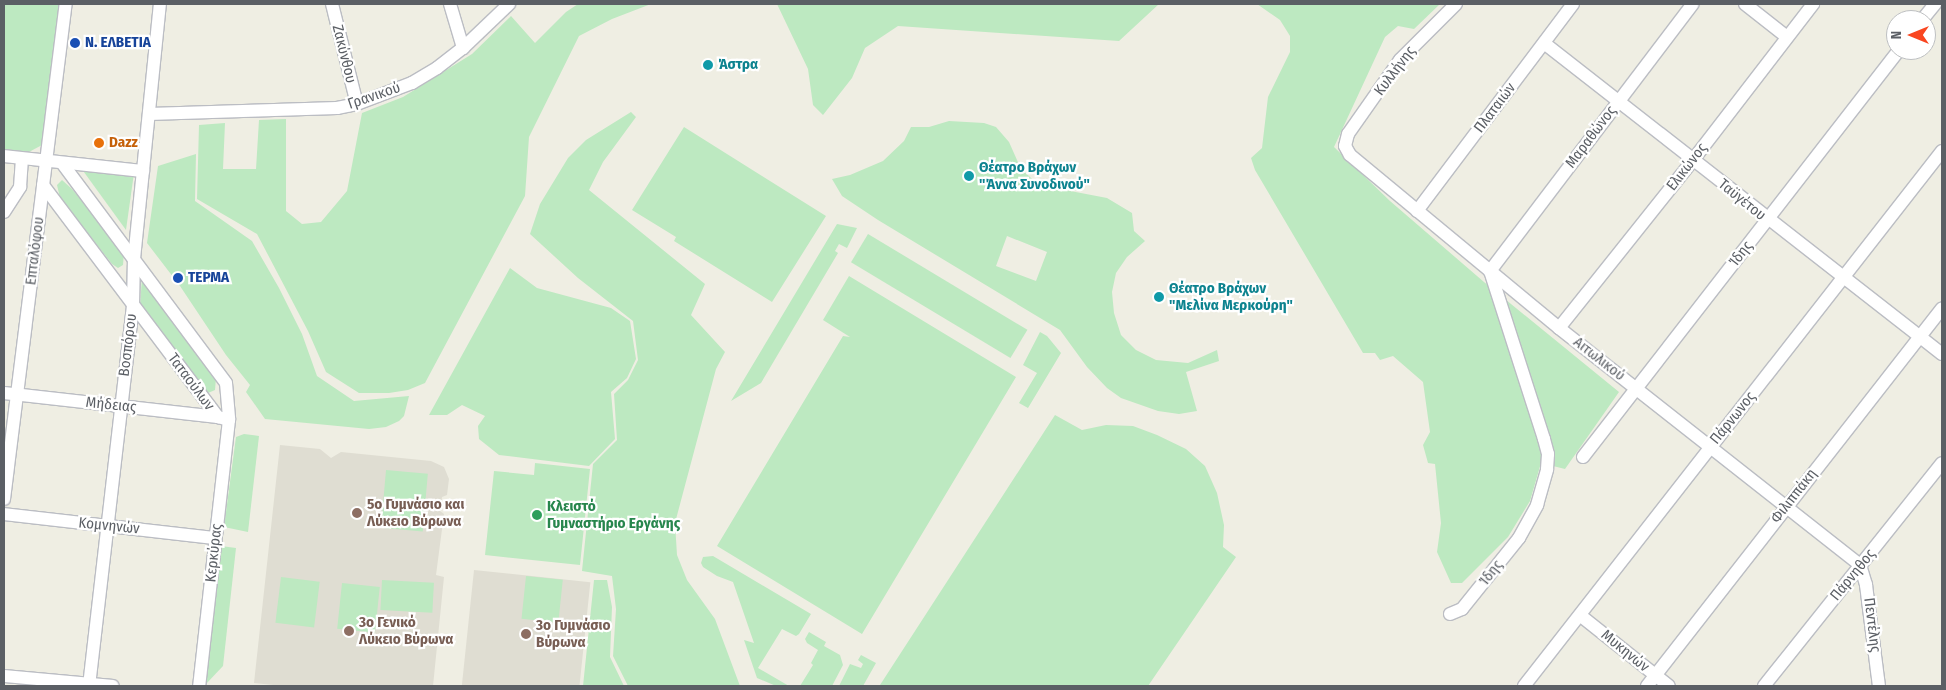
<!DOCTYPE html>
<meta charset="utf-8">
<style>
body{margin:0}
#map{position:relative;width:1946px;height:690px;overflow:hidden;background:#efeee3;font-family:"Fira Sans Condensed",sans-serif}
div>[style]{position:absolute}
.education>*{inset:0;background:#dfddd2;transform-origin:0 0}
.green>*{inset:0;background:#bde9c1;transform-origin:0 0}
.roads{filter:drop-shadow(1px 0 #bbbdc3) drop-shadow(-1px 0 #bbbdc3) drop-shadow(0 1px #bbbdc3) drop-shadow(0 -1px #bbbdc3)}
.minor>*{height:12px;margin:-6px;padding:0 6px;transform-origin:6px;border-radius:6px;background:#fff}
.dots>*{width:14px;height:14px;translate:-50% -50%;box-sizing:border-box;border:2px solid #fff;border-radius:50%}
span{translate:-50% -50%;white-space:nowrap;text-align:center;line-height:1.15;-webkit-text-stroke:4.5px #fff;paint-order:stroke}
.transit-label{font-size:15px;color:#164399;font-weight:700}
.left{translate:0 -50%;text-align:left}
.street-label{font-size:15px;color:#5b5f65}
.culture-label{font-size:15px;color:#0d838f;font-weight:700}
.food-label{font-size:15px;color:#c56008;font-weight:700}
.education-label{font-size:15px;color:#785e54;font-weight:700}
.leisure-label{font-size:15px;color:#27864d;font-weight:700}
.frame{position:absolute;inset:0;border:5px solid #5b5f65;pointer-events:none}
.north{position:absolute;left:1886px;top:10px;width:50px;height:50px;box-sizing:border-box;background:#fff;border:1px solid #bdbfc1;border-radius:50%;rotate:270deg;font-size:14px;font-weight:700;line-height:20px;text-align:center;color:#5b5f65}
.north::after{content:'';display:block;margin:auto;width:18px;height:22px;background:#f94620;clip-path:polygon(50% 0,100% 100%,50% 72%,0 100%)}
</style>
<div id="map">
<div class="education">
<div style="clip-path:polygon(280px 445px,320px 449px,331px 458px,341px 452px,431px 461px,444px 467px,449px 479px,447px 495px,442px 497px,440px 511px,444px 514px,436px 575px,444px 577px,433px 686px,283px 686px,254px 683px)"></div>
<div style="left:474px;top:570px;width:117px;height:117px;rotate:6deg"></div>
</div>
<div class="green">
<div style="clip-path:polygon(4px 4px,61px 4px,42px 145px,29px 152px,4px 149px)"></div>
<div style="clip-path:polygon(578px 4px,651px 4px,612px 19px,579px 36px,529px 137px,525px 196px,425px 383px,408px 390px,389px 393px,359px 393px,326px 372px,308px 331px,257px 234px,197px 199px,199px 125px,225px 123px,223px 169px,256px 169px,259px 120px,286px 119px,286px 211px,302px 224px,321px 222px,347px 191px,362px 113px,403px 97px,472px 54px,511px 16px,535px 43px,566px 12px)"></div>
<div style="clip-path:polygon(777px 4px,1159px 4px,1119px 41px,898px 26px,865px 48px,852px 78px,823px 115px,813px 105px,808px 69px)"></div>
<div style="clip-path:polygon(1257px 4px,1440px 4px,1414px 29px,1398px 26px,1385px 37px,1334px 147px,1390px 201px,1484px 282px,1619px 392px,1565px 469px,1541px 463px,1530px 501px,1508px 537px,1462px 583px,1451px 583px,1437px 552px,1441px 523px,1435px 464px,1428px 463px,1423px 445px,1430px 432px,1423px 382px,1393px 356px,1380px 360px,1375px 353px,1363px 353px,1255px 170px,1251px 158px,1262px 148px,1268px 97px,1290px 52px,1290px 36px,1280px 20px)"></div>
<div style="clip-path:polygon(631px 112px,636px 117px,603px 162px,589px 190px,705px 284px,691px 315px,725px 352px,716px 369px,675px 523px,677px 555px,687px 580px,715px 619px,740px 686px,628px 686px,613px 656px,616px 609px,612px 576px,582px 571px,593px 464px,617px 440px,614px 394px,628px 380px,638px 360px,633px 321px,578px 278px,530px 234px,540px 204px,568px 158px,586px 140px)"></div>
<div style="clip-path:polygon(evenodd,949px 121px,984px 123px,996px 127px,1009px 142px,1021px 169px,1039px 185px,1107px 198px,1132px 213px,1134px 231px,1145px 241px,1127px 257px,1116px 273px,1112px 292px,1114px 313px,1121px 335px,1136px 350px,1156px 360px,1188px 363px,1217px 350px,1219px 361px,1186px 372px,1197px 411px,1179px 414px,1158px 411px,1121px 398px,1107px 388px,1087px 367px,1060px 330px,878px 220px,842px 196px,832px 179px,850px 175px,883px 161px,904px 141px,911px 127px,929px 127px,949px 121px,1007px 236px,1047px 252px,1036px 281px,996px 266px,1007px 236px)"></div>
<div style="clip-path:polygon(684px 127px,826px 216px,772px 302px,674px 241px,676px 237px,632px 210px)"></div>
<div style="clip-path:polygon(196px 154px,195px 201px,252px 241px,279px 288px,302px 334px,317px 376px,354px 401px,409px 396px,404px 416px,399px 421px,386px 427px,369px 429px,265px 419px,246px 392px,250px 385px,226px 355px,180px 286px,147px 243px,158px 166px)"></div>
<div style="clip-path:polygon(81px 168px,134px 173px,126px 230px)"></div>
<div style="clip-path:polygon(62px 180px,72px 189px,124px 252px,123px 265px,118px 268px,112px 264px,60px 198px,57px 185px)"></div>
<div style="clip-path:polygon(837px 224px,857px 228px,847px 248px,839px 244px,835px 251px,838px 253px,761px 383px,731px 401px)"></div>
<div style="left:868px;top:234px;width:186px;height:33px;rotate:31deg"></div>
<div style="clip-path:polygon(510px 268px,537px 288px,611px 308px,630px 321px,636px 359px,627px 378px,611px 392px,615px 439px,589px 466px,499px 455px,479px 439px,478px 426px,485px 416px,462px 405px,447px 415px,429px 415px)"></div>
<div style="clip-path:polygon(849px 276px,1016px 377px,862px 634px,717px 546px,843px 336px,850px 337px,823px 320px)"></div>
<div style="clip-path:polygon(142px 278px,216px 378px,215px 390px,208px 393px,140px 305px)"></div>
<div style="clip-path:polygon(1040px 332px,1047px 336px,1061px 353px,1028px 408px,1019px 403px,1037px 373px,1023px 365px)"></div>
<div style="clip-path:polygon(1055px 415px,1082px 430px,1106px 425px,1133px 426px,1157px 435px,1186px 449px,1205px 466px,1217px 493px,1224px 525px,1223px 547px,1236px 557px,1148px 686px,880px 685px)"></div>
<div style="clip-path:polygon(244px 434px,259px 436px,248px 532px,224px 527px,236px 437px)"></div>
<div style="clip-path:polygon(535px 463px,590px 469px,580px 565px,485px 555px,494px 471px,534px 475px)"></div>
<div style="left:386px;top:470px;width:42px;height:58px;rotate:5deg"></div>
<div style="clip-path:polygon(221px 546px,236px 548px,223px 666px,206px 684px)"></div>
<div style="clip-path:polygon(713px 556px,811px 614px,799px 634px,796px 636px,782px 629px,758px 668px,789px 686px,776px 686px,757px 678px,744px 640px,754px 643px,733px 582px,717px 576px,703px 567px,701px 563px,703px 557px)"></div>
<div style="left:526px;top:576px;width:37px;height:43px;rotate:6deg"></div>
<div style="left:281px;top:577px;width:39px;height:46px;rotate:7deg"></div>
<div style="left:382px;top:580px;width:52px;height:30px;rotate:3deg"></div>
<div style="clip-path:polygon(594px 580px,607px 580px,612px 607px,610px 657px,624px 686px,583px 686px)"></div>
<div style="left:342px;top:583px;width:38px;height:46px;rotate:6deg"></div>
<div style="clip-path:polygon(809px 632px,826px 642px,824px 646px,840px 655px,843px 665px,832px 686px,800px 686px,813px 665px,811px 663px,818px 650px,807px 643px,805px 639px)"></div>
<div style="clip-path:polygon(861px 655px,876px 663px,863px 686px,839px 686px,850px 664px,861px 668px,863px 664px,858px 660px)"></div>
</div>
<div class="roads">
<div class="minor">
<div style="left:332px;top:4px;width:103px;rotate:76deg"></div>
<div style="left:450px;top:4px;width:46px;rotate:73.5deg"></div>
<div style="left:1456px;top:4px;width:79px;rotate:135deg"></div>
<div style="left:1400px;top:60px;width:90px;rotate:125.1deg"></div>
<div style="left:1348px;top:134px;width:12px;rotate:104deg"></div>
<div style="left:1345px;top:146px;width:10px;rotate:61deg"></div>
<div style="left:1350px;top:155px;width:271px;rotate:39.6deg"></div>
<div style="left:1559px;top:328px;width:383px;rotate:38.2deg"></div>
<div style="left:1860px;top:565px;width:21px;rotate:73deg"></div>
<div style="left:1866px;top:585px;width:102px;rotate:82.7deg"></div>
<div style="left:1745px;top:4px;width:53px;rotate:38.2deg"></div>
<div style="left:1922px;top:20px;width:21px;rotate:-51deg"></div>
<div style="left:1544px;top:43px;width:505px;rotate:38deg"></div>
<div style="left:149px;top:114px;width:188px;rotate:-1.8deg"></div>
<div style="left:337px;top:108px;width:20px;rotate:-11deg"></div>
<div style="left:357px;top:104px;width:59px;rotate:-20.9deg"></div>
<div style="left:412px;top:83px;width:29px;rotate:-31deg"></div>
<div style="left:437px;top:68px;width:33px;rotate:-38deg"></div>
<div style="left:463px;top:48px;width:64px;rotate:-43.7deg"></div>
<div style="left:4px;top:156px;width:140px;rotate:6.2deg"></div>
<div style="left:62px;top:163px;width:274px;rotate:53.3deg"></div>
<div style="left:226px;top:383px;width:37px;rotate:85deg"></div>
<div style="left:229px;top:420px;width:268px;rotate:96.4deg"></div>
<div style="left:43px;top:185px;width:291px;rotate:53deg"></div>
<div style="left:218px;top:417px;width:11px;rotate:15deg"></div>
<div style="left:1417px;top:211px;width:259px;rotate:-53deg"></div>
<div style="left:4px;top:212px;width:30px;rotate:-57deg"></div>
<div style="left:20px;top:187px;width:28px;rotate:-86deg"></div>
<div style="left:1559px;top:328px;width:215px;rotate:-51.4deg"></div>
<div style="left:1693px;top:160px;width:197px;rotate:-52.4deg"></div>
<div style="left:4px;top:393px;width:215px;rotate:6.4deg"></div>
<div style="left:1583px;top:457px;width:515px;rotate:-52.17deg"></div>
<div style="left:4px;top:499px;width:499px;rotate:-82.9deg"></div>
<div style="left:4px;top:514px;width:212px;rotate:6.5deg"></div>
<div style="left:1450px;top:614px;width:13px;rotate:-23deg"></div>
<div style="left:1462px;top:609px;width:91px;rotate:-51.2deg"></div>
<div style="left:1519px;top:538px;width:38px;rotate:-61deg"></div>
<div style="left:1537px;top:505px;width:37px;rotate:-74deg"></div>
<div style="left:1547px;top:469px;width:15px;rotate:-86deg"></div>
<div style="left:1548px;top:454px;width:16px;rotate:-105deg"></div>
<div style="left:1544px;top:439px;width:176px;rotate:-107.8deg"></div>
<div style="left:1490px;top:271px;width:335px;rotate:-52.8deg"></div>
<div style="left:1581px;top:616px;width:112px;rotate:38.5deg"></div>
<div style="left:4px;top:676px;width:109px;rotate:5.2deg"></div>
<div style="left:89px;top:686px;width:384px;rotate:-83.4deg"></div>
<div style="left:133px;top:305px;width:46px;rotate:-88.8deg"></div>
<div style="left:134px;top:259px;width:256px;rotate:-84.2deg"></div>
<div style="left:1524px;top:686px;width:679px;rotate:-52deg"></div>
<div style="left:1647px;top:686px;width:479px;rotate:-52deg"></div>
<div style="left:1764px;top:686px;width:285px;rotate:-51.4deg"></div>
</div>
</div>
<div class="dots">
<div style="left:75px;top:43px;background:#1a4fb4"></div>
<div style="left:708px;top:65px;background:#0f9aa8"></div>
<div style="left:99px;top:143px;background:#e8710a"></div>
<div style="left:969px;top:176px;background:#0f9aa8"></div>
<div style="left:178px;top:278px;background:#1a4fb4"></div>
<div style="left:1159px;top:297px;background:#0f9aa8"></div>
<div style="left:357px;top:513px;background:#8d6e63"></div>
<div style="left:537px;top:515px;background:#2e9e5b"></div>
<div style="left:349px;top:631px;background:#8d6e63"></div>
<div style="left:526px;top:634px;background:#8d6e63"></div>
</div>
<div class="transit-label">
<span class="left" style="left:85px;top:43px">Ν. ΕΛΒΕΤΙΑ</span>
<span class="left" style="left:188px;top:278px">ΤΕΡΜΑ</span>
</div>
<div class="street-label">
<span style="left:344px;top:54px;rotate:76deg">Ζακύνθου</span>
<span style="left:1395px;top:71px;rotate:-53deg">Κυλλήνης</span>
<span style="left:374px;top:96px;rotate:-19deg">Γρανικού</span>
<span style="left:1495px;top:108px;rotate:-53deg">Πλαταιών</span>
<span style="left:1591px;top:137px;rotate:-53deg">Μαραθώνος</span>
<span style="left:1687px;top:167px;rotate:-52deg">Ελικώνος</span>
<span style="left:1742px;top:200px;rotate:39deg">Ταϋγέτου</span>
<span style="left:35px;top:251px;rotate:-83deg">Επταλόφου</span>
<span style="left:1741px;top:254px;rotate:-52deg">Ίδης</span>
<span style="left:128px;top:345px;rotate:-83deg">Βοσπόρου</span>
<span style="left:1599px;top:359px;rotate:38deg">Αιτωλικού</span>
<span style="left:191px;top:382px;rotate:53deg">Ταταούλων</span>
<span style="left:111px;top:405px;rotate:6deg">Μήδειας</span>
<span style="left:1733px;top:418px;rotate:-51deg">Πάρνωνος</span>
<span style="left:1794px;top:496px;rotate:-52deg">Φιλιππάκη</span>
<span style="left:109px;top:526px;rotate:6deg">Κομνηνών</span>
<span style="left:214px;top:553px;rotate:-84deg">Κερκύρας</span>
<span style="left:1491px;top:573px;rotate:-52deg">Ίδης</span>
<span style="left:1853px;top:575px;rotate:-51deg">Πάρνηθος</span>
<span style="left:1872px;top:625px;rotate:83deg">Πεντέλης</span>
<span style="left:1625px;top:651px;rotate:39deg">Μυκηνών</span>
</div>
<div class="culture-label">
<span class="left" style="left:718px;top:65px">Άστρα</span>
<span class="left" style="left:979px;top:176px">Θέατρο Βράχων<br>"Άννα Συνοδινού"</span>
<span class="left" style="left:1169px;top:297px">Θέατρο Βράχων<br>"Μελίνα Μερκούρη"</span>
</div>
<div class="food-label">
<span class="left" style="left:109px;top:143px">Dazz</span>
</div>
<div class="education-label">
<span class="left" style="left:367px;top:513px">5ο Γυμνάσιο και<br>Λύκειο Βύρωνα</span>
<span class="left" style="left:359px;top:631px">3o Γενικό<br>Λύκειο Βύρωνα</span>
<span class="left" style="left:536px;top:634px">3ο Γυμνάσιο<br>Βύρωνα</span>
</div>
<div class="leisure-label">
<span class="left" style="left:547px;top:515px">Κλειστό<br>Γυμναστήριο Εργάνης</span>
</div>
<div class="frame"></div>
<div class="north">N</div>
</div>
